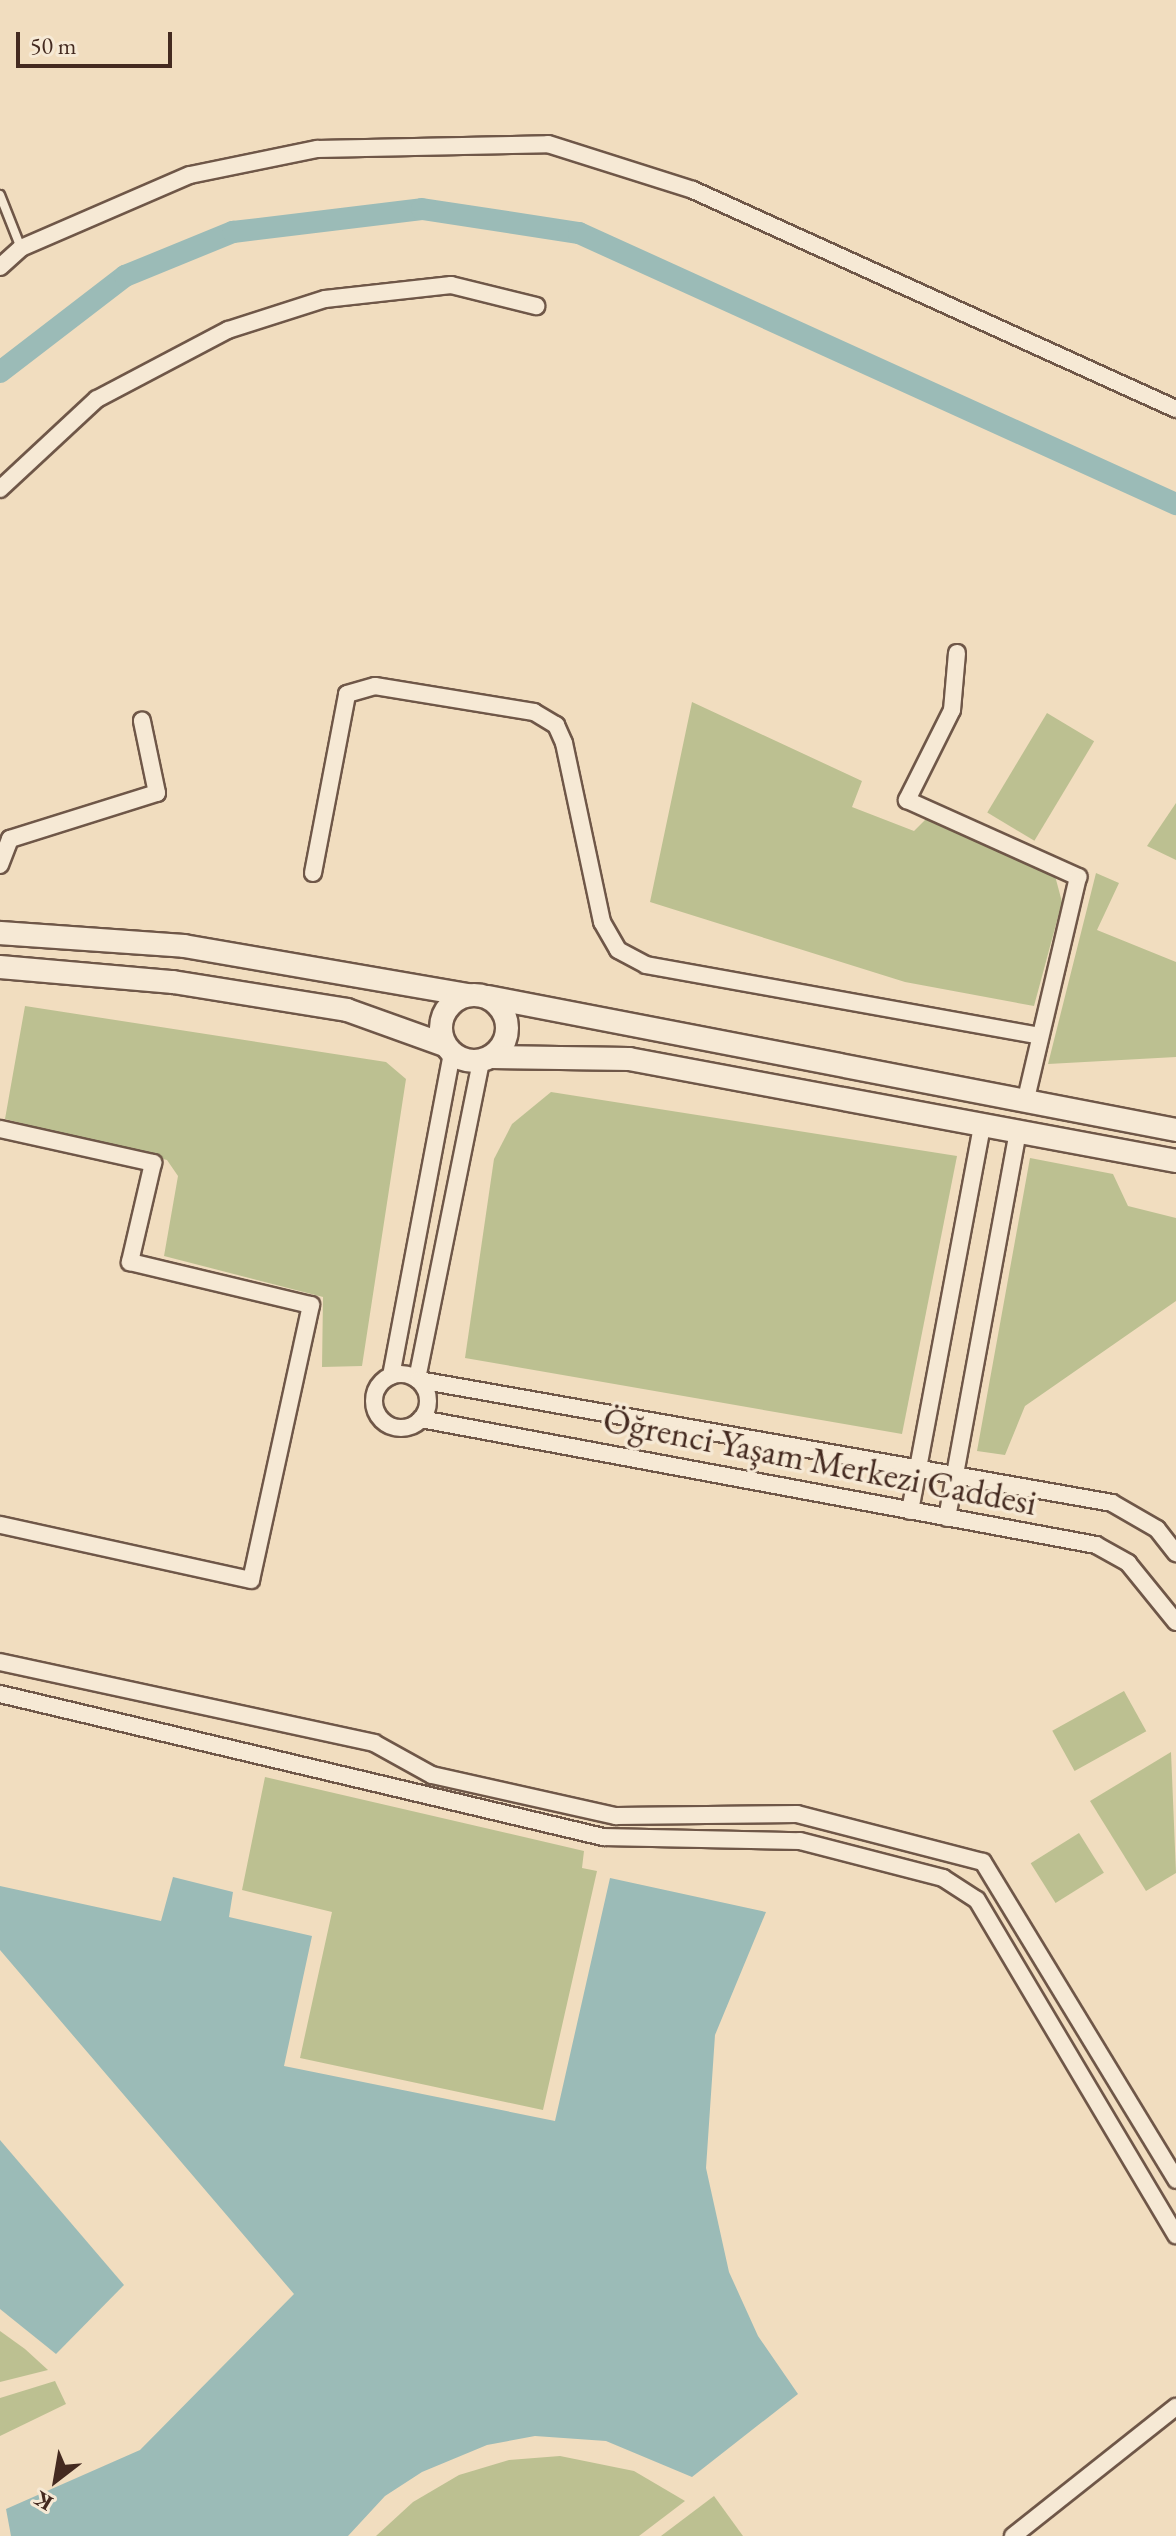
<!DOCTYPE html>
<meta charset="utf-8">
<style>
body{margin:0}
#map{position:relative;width:1176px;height:2536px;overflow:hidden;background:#f1ddbf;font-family:"EB Garamond",serif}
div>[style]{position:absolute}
.green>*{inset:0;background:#bcc091;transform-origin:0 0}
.water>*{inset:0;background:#9bbbb7}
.canal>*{height:22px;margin:-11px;padding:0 11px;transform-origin:11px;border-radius:11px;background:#9bbbb7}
.roads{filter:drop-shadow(2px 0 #6f5748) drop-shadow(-2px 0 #6f5748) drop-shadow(0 2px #6f5748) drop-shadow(0 -2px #6f5748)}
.lane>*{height:8px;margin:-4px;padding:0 4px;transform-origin:4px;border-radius:4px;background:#f6e9d5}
.street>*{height:16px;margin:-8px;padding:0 8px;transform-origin:8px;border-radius:8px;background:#f6e9d5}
.street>.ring{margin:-8px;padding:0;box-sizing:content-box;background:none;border:16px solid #f6e9d5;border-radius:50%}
.secondary>*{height:22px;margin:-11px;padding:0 11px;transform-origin:11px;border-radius:11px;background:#f6e9d5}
.secondary>.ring{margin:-11px;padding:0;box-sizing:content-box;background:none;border:22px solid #f6e9d5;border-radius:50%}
span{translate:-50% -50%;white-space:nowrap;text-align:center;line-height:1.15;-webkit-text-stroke:7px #f6e9d5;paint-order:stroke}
.street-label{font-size:36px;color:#442a20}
.north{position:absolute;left:16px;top:2440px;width:80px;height:80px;-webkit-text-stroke:6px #f6e9d5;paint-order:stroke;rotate:211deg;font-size:22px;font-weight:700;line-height:32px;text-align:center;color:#442a20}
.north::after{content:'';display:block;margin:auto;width:28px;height:36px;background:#442a20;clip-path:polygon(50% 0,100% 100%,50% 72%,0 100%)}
.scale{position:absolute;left:16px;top:32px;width:156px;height:36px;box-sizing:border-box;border:4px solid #442a20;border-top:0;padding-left:10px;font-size:24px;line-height:28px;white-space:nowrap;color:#442a20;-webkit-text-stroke:6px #f6e9d5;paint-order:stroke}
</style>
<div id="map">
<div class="green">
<div style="clip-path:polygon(692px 702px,862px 781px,852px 807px,914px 831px,928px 817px,1054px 872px,1062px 902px,1034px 1006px,905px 982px,650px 902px)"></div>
<div style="left:1047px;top:713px;width:55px;height:116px;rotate:31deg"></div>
<div style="clip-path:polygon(1176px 803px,1176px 860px,1147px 846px)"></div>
<div style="clip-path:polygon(1096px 873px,1119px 883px,1097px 930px,1176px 962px,1176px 1057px,1048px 1064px)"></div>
<div style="clip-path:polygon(25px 1006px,386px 1062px,406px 1079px,362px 1366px,322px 1367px,323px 1297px,164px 1256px,178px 1176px,167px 1160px,5px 1119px)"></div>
<div style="clip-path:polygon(551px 1092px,957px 1156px,902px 1434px,465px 1358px,494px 1159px,512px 1124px)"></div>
<div style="clip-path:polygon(1030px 1158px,1113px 1174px,1128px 1206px,1176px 1218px,1176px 1301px,1025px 1406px,1005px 1455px,977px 1451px)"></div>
<div style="left:1124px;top:1691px;width:46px;height:82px;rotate:61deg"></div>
<div style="clip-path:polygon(1171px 1752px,1176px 1873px,1146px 1891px,1090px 1801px)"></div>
<div style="clip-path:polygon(265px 1777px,584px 1851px,582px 1868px,597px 1871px,543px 2110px,300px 2058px,332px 1912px,242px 1890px)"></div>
<div style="left:1079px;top:1833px;width:47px;height:57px;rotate:58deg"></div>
<div style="clip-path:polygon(0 2331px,25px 2349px,48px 2370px,0 2382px)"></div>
<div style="clip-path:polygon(55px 2381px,66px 2404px,0 2436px,0 2398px)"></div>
<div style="clip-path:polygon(560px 2456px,634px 2471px,685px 2501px,639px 2536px,376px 2536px,413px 2502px,459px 2475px,509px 2460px)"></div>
<div style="clip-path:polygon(714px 2496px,743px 2536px,661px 2536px)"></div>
</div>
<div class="water">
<div style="clip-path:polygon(173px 1877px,233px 1892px,229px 1917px,312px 1936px,284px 2066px,555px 2121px,610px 1878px,766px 1912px,715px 2035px,706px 2168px,729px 2272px,758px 2336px,798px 2394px,692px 2477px,606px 2441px,535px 2436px,487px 2445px,422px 2472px,385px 2496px,348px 2536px,11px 2536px,6px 2509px,140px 2450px,294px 2294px,0 1950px,0 1886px,161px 1921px)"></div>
<div style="clip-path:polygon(0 2140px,124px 2285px,56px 2354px,0 2309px)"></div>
</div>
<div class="canal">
<div style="left:0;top:372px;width:158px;rotate:-37.5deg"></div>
<div style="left:125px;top:276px;width:117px;rotate:-22.2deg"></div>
<div style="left:233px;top:232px;width:190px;rotate:-6.9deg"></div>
<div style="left:422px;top:209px;width:159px;rotate:8.7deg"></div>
<div style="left:579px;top:233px;width:656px;rotate:24.42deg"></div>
</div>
<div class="roads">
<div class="lane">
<div style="left:0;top:195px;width:57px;rotate:68.4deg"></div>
</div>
<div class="street">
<div style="left:0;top:267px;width:28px;rotate:-42deg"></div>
<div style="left:21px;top:248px;width:184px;rotate:-23.4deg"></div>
<div style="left:190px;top:175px;width:130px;rotate:-11.6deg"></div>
<div style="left:317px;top:149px;width:231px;rotate:-1.2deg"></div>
<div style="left:548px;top:144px;width:152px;rotate:17.6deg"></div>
<div style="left:693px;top:190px;width:530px;rotate:24.39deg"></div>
<div style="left:0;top:489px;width:132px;rotate:-42.9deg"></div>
<div style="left:97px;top:399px;width:148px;rotate:-27.8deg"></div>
<div style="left:228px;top:330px;width:102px;rotate:-17.7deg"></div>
<div style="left:325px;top:299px;width:127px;rotate:-6.3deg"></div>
<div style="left:451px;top:285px;width:88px;rotate:13.9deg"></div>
<div style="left:957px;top:653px;width:57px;rotate:95deg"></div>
<div style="left:952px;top:710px;width:101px;rotate:116.6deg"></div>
<div style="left:907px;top:800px;width:188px;rotate:24.2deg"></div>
<div style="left:1078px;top:877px;width:228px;rotate:103.2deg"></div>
<div style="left:0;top:865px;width:28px;rotate:-69deg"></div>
<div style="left:10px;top:839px;width:154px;rotate:-17.4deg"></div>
<div style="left:157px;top:793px;width:74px;rotate:-101.8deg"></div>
<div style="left:313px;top:873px;width:182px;rotate:-79.2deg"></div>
<div style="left:347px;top:694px;width:29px;rotate:-16deg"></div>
<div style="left:375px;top:686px;width:161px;rotate:9.3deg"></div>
<div style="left:534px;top:712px;width:26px;rotate:31deg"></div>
<div style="left:556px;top:725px;width:20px;rotate:66deg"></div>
<div style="left:564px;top:743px;width:183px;rotate:78deg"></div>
<div style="left:602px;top:922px;width:32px;rotate:60deg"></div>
<div style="left:618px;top:950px;width:32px;rotate:28deg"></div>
<div style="left:646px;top:965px;width:400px;rotate:10.2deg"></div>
<div style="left:0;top:1129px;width:157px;rotate:12.5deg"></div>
<div style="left:153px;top:1163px;width:102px;rotate:103.1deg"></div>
<div style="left:130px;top:1262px;width:186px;rotate:13.4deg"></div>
<div style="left:311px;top:1305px;width:281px;rotate:102.3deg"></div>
<div style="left:251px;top:1580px;width:257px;rotate:-167.6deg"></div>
<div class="ring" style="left:374px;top:1374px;width:38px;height:38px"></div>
<div style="left:391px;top:1376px;width:329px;rotate:-79.3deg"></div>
<div style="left:417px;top:1379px;width:324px;rotate:-78.6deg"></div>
<div style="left:419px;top:1380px;width:704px;rotate:10.06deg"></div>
<div style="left:1112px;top:1503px;width:52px;rotate:30deg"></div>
<div style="left:1157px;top:1529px;width:31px;rotate:52deg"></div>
<div style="left:421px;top:1419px;width:687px;rotate:10.57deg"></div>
<div style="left:1096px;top:1545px;width:37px;rotate:29deg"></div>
<div style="left:1128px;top:1563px;width:76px;rotate:50.9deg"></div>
<div style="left:910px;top:1511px;width:393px;rotate:-79.4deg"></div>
<div style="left:947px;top:1518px;width:393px;rotate:-79.6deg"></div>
<div style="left:0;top:1662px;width:383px;rotate:12.2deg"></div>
<div style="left:374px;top:1743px;width:66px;rotate:28.9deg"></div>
<div style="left:432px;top:1775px;width:189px;rotate:12.6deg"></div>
<div style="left:616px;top:1816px;width:181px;rotate:-0.6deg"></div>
<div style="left:797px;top:1814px;width:192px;rotate:14.5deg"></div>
<div style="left:983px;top:1862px;width:372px;rotate:58.7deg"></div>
<div style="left:0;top:1694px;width:620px;rotate:13.34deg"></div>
<div style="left:603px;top:1837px;width:197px;rotate:1.2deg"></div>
<div style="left:800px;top:1841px;width:148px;rotate:14.5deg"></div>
<div style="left:943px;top:1878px;width:40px;rotate:32.9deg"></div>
<div style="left:977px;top:1900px;width:390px;rotate:59.3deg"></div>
<div style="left:1013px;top:2536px;width:208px;rotate:-38.4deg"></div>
</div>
<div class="secondary">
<div style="left:0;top:933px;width:184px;rotate:4deg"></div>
<div style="left:184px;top:946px;width:288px;rotate:9.8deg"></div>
<div style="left:0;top:967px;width:174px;rotate:5deg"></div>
<div style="left:173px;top:982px;width:176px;rotate:9.1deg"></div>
<div style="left:347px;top:1010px;width:104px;rotate:19.7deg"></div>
<div class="ring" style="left:441px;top:995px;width:44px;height:44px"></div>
<div style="left:488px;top:997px;width:701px;rotate:10.94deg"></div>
<div style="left:491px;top:1057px;width:138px;rotate:0.8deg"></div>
<div style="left:629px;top:1059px;width:556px;rotate:10.56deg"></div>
</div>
</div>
<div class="street-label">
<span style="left:820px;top:1461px;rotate:11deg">Öğrenci Yaşam Merkezi Caddesi</span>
</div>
<div class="north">K</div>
<div class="scale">50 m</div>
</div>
